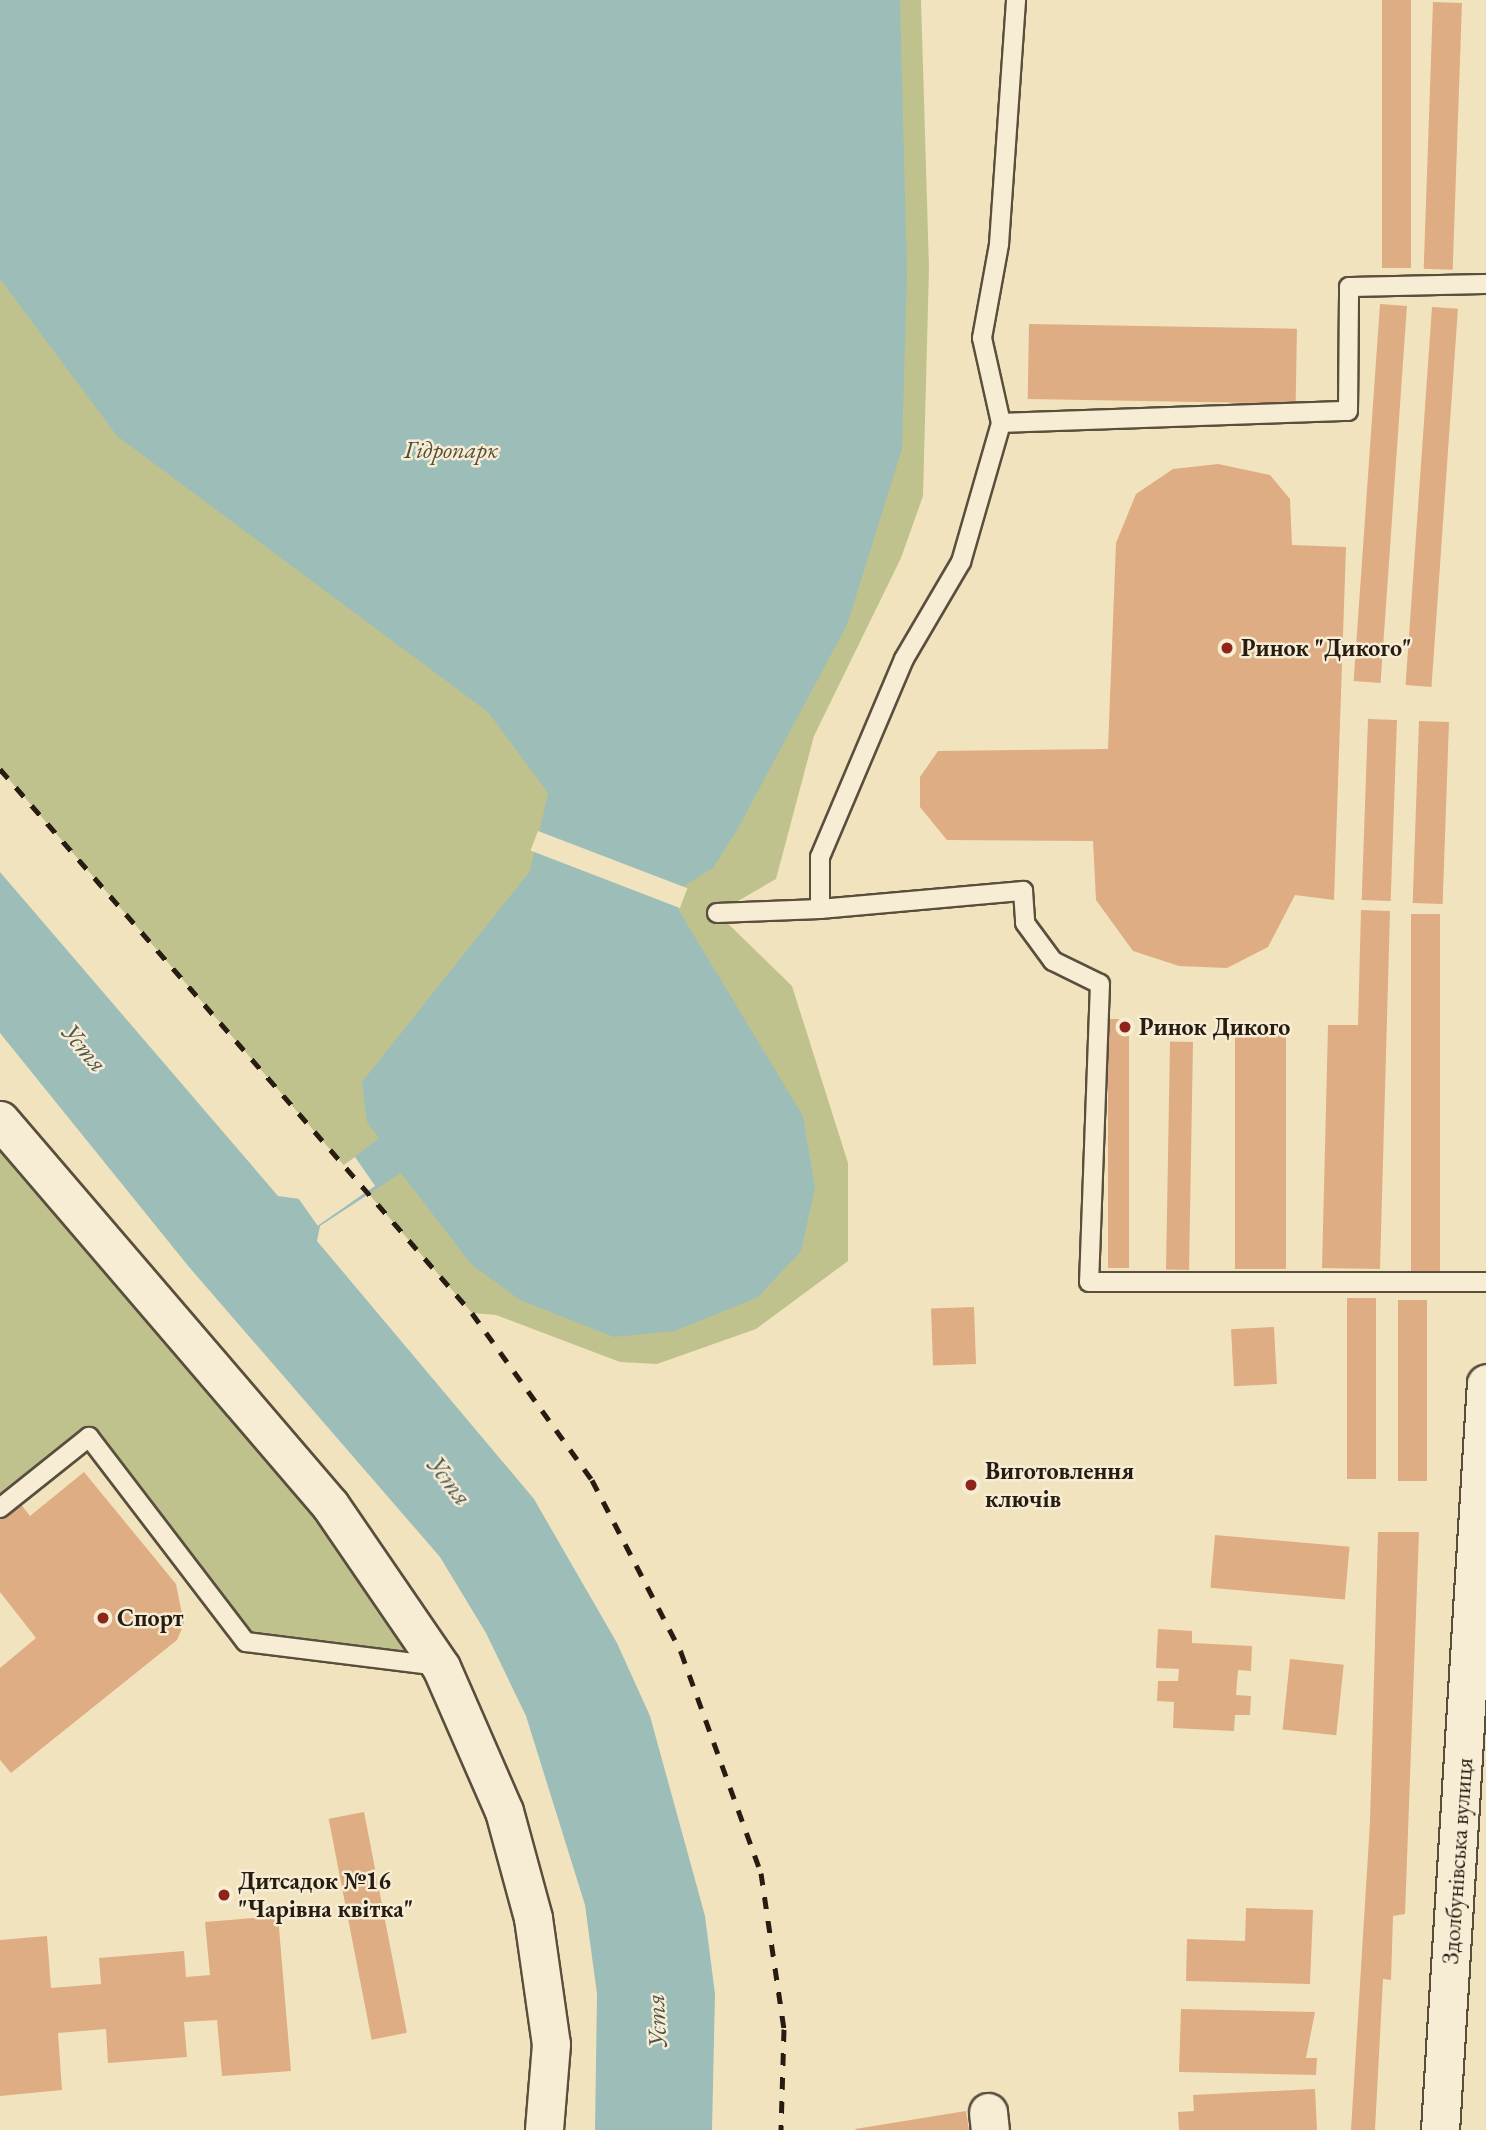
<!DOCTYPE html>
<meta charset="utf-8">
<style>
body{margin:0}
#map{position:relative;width:1486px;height:2130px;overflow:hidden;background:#f2e3bf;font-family:"EB Garamond",serif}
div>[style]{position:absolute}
.green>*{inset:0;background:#c0c28e}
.water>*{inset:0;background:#9dbdb9}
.pier>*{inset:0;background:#f2e3bf;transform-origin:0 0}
.building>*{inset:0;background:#dead83;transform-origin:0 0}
.roads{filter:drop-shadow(2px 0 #5a4e3d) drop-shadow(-2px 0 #5a4e3d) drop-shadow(0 2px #5a4e3d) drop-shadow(0 -2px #5a4e3d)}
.lane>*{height:18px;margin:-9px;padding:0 9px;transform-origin:9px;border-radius:9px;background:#f7edd5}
.street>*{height:37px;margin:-18.5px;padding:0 18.5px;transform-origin:18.5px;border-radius:18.5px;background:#f7edd5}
.rail>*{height:5px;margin-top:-2.5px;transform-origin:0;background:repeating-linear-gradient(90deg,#271c12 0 12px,transparent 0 24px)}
.dots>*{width:19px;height:19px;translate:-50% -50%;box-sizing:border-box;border:4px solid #f7edd5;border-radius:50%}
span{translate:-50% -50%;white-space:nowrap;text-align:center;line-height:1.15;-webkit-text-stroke:5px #f7edd5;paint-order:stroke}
.park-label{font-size:24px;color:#554e37;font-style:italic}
.poi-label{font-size:24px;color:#271c12;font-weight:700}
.left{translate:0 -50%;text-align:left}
.street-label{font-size:24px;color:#271c12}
.water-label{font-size:26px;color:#50544c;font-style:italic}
</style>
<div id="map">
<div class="green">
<div style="clip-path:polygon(0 0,921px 0,929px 268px,923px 496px,901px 558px,814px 736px,776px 879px,717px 913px,792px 986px,848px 1163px,848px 1261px,756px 1329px,657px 1364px,620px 1362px,496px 1315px,472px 1313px,0 769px)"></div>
<div style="clip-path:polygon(0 1120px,441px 1667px,246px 1642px,89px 1438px,0 1508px)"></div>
</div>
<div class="water">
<div style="clip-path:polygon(0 0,900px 0,907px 273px,902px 449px,847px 625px,736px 832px,713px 868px,684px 886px,678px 909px,803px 1116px,815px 1188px,801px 1251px,758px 1297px,675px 1331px,614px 1337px,520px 1300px,471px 1264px,401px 1173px,320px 1226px,317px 1241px,534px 1499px,617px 1643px,650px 1716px,705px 1916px,715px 1994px,712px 2130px,595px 2130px,597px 1994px,585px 1905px,526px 1716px,486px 1633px,440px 1557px,189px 1267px,0 1033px,0 872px,278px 1196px,300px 1199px,379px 1138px,367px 1122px,362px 1082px,530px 871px,548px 793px,488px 712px,117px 436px,0 279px)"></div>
</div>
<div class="pier">
<div style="left:538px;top:831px;width:160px;height:21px;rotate:21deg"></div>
<div style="left:355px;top:1157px;width:35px;height:70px;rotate:55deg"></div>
</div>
<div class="building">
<div style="left:1382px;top:0;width:29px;height:268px"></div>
<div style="left:1433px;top:2px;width:29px;height:267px;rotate:2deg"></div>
<div style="left:1380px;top:304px;width:27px;height:378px;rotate:4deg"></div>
<div style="left:1432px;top:307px;width:26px;height:379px;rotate:4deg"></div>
<div style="left:1029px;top:324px;width:268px;height:75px;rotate:1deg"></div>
<div style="clip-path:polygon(1218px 464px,1270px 475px,1290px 499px,1292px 545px,1346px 547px,1334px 900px,1295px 895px,1268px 947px,1227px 968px,1179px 966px,1133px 951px,1096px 900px,1093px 841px,947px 840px,920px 807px,920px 777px,938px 751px,1108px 749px,1116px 543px,1136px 494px,1173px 469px)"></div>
<div style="left:1368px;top:719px;width:29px;height:181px;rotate:2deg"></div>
<div style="left:1419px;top:721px;width:30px;height:182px;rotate:2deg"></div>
<div style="clip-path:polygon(1361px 910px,1390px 911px,1380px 1269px,1322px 1268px,1328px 1025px,1358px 1025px)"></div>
<div style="left:1411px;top:914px;width:29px;height:358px"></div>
<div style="left:1108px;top:1019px;width:21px;height:249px"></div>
<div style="left:1286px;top:1027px;width:242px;height:51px;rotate:90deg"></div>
<div style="left:1193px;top:1042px;width:228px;height:23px;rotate:91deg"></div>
<div style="left:1347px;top:1298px;width:29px;height:181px"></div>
<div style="left:1398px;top:1300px;width:29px;height:181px"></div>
<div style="left:974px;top:1307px;width:57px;height:43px;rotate:88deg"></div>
<div style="left:1274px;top:1327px;width:57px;height:43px;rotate:87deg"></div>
<div style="clip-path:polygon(84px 1472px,176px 1584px,184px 1624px,177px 1640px,11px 1773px,0 1760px,0 1668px,36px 1638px,0 1592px,0 1519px,20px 1503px,30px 1516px)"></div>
<div style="clip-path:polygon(1378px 1532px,1419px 1532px,1405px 1914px,1393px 1916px,1391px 1980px,1383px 1979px,1375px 2130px,1351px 2130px,1370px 1822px)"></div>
<div style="left:1215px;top:1535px;width:135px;height:53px;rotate:5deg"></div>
<div style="clip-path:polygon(1158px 1629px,1192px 1631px,1192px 1643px,1252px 1646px,1251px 1671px,1238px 1670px,1236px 1695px,1251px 1696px,1250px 1715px,1235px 1715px,1234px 1731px,1173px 1728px,1174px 1702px,1157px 1701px,1158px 1681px,1178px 1681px,1179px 1669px,1156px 1668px)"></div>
<div style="left:1290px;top:1659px;width:54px;height:71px;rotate:6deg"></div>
<div style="left:364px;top:1812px;width:225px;height:36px;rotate:79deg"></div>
<div style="clip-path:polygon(1246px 1908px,1313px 1910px,1310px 1984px,1186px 1981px,1187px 1939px,1245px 1941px)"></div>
<div style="clip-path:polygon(278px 1916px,291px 2071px,222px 2076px,217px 2020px,184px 2022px,187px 2057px,108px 2063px,106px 2029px,58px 2033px,62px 2090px,0 2096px,0 1940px,47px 1936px,51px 1988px,101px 1984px,99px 1958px,184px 1951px,186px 1977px,210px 1975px,205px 1922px)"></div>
<div style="clip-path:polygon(1181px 2009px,1315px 2012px,1306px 2058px,1317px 2058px,1316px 2075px,1179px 2072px)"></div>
<div style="clip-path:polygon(1315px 2089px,1317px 2130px,1179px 2130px,1178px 2112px,1194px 2111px,1193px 2095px)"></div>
<div style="clip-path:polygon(966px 2111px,969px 2130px,856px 2130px,855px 2129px)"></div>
</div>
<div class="roads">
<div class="lane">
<div style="left:1001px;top:423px;width:87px;rotate:-102.6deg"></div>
<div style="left:982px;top:338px;width:96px;rotate:-79.7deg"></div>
<div style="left:999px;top:244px;width:245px;rotate:-86deg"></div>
<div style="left:820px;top:909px;width:204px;rotate:-5.1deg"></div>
<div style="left:1023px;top:891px;width:32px;rotate:86deg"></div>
<div style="left:1025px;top:923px;width:47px;rotate:53.6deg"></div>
<div style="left:1053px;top:961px;width:52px;rotate:26.1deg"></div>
<div style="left:1100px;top:984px;width:298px;rotate:92.1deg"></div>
<div style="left:1089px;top:1282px;width:397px"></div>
<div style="left:717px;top:913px;width:103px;rotate:-2.2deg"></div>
<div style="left:820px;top:909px;width:52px;rotate:-90deg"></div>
<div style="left:820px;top:857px;width:215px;rotate:-67deg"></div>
<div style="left:904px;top:659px;width:113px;rotate:-59.6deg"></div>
<div style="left:961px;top:562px;width:145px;rotate:-73.9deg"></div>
<div style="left:1001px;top:423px;width:347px;rotate:-2deg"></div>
<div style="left:1348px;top:411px;width:124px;rotate:-89.5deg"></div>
<div style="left:1349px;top:287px;width:137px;rotate:-1.3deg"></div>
<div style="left:0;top:1508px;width:114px;rotate:-38.6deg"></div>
<div style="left:89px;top:1437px;width:258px;rotate:52.6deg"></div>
<div style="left:246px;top:1642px;width:195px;rotate:7.1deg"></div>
</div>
<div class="street">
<div style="left:0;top:1120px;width:507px;rotate:49.4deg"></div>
<div style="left:330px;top:1505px;width:196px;rotate:55.6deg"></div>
<div style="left:441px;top:1667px;width:157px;rotate:66.4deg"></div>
<div style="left:504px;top:1811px;width:111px;rotate:74.8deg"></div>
<div style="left:533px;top:1918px;width:127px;rotate:81.9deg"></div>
<div style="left:551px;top:2044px;width:86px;rotate:94.7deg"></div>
<div style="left:988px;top:2112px;width:18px;rotate:84deg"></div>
<div style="left:1440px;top:2130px;width:748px;rotate:-86.48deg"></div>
</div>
</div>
<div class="rail">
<div style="left:0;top:769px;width:720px;rotate:49.05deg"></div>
<div style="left:472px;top:1313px;width:206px;rotate:54.3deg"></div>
<div style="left:592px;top:1480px;width:194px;rotate:62.6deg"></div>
<div style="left:681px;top:1652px;width:235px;rotate:70.1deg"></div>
<div style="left:761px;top:1873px;width:158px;rotate:81.6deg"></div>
<div style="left:784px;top:2029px;width:101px;rotate:91.7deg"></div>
</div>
<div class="dots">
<div style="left:1227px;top:648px;background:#8f2418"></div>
<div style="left:1125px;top:1027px;background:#8f2418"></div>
<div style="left:971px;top:1485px;background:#8f2418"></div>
<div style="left:103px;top:1618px;background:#8f2418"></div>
<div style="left:224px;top:1895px;background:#8f2418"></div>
</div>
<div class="park-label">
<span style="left:451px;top:450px">Гідропарк</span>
</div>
<div class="poi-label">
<span class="left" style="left:1241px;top:648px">Ринок "Дикого"</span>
<span class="left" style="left:1139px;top:1027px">Ринок Дикого</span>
<span class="left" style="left:985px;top:1485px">Виготовлення<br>ключів</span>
<span class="left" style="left:117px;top:1618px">Спорт</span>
<span class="left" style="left:238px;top:1895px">Дитсадок №16<br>"Чарівна квітка"</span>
</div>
<div class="street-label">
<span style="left:1457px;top:1861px;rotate:-86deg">Здолбунівська вулиця</span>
</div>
<div class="water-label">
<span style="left:84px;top:1048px;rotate:50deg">Устя</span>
<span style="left:449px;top:1481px;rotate:53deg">Устя</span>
<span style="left:657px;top:2021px;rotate:-93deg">Устя</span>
</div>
</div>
